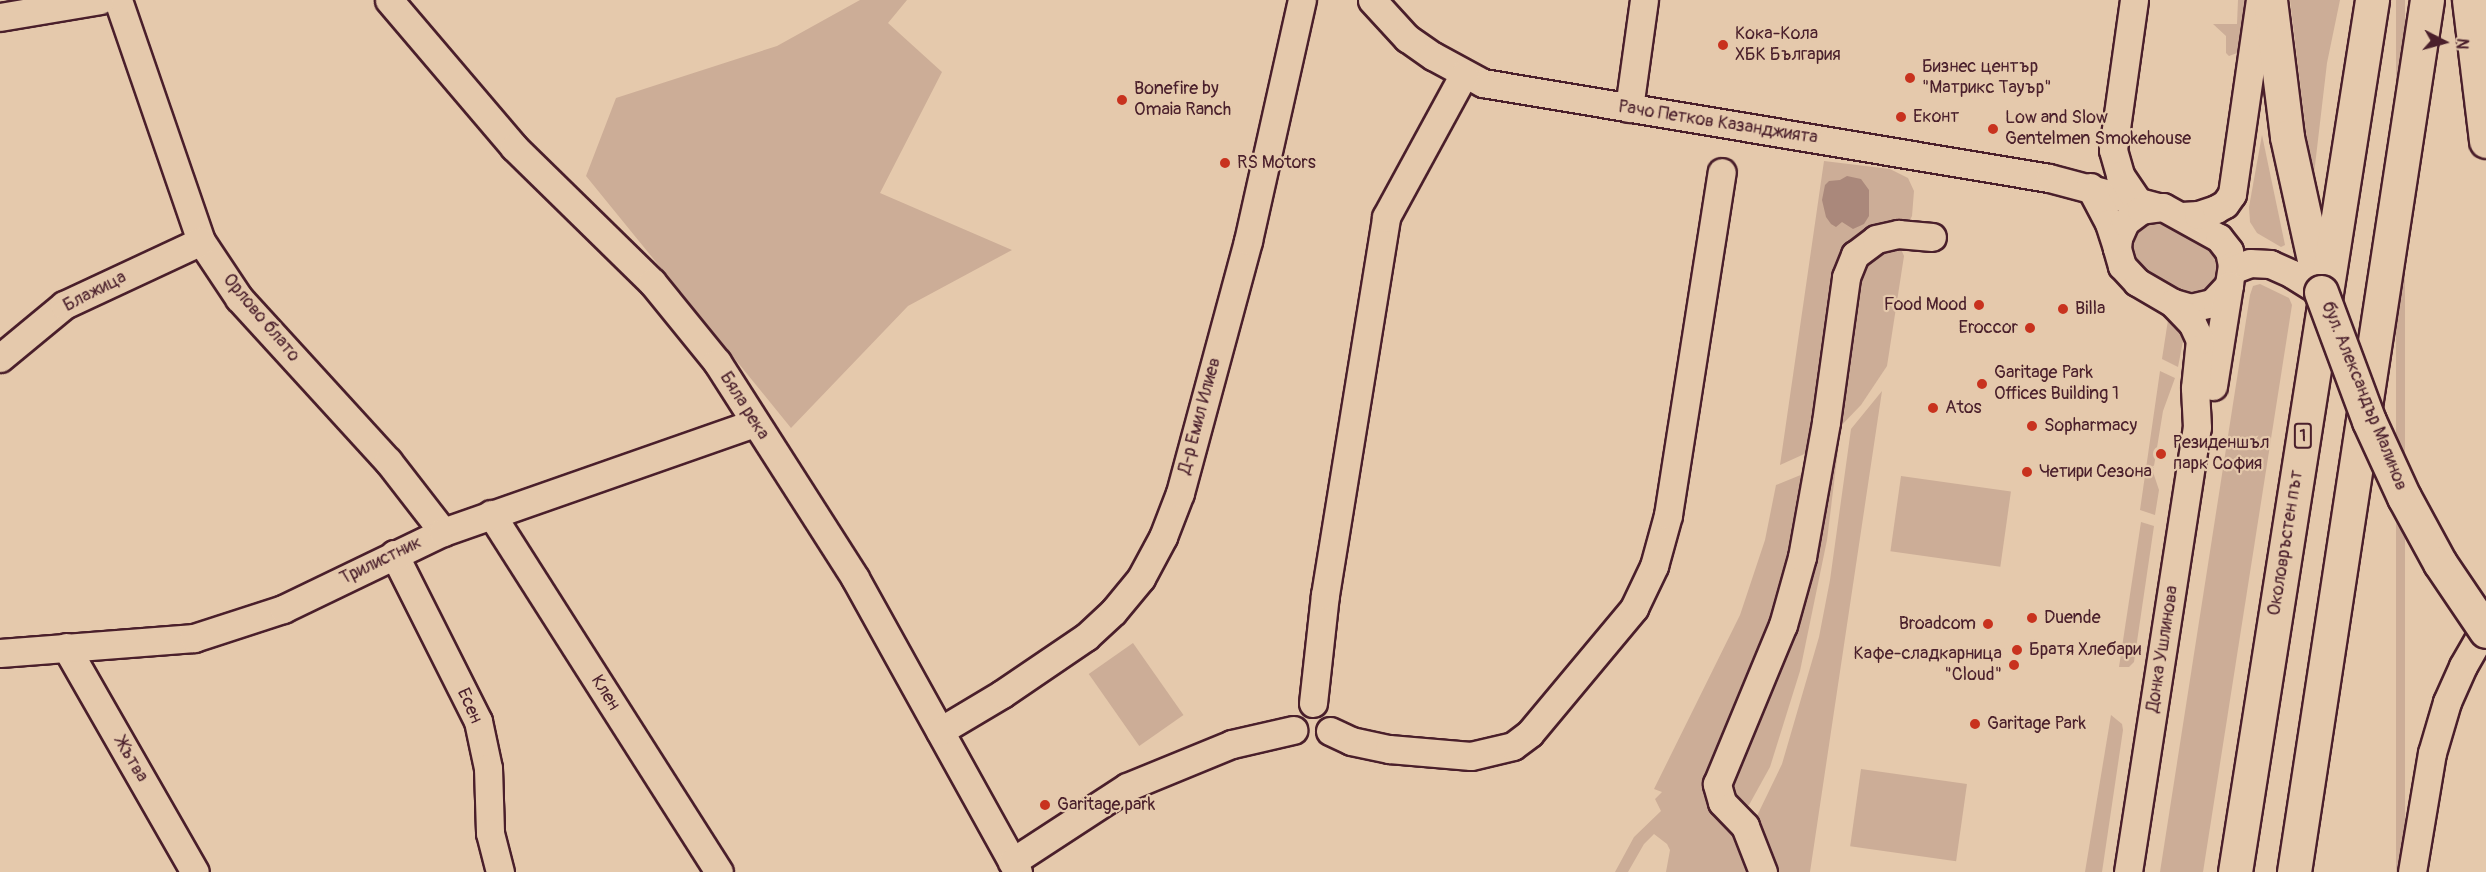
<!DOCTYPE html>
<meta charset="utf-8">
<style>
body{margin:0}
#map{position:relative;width:2486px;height:872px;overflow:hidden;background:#e5c9ac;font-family:Pangolin,sans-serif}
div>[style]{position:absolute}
.green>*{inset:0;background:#ccad97;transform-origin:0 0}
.water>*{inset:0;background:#aa887b}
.roads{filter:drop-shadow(2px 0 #4a1f2b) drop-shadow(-2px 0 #4a1f2b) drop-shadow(0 2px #4a1f2b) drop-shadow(0 -2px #4a1f2b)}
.minor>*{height:27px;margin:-13.5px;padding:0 13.5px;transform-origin:13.5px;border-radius:13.5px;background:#e5c9ac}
.major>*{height:33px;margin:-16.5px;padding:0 16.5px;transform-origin:16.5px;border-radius:16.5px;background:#e5c9ac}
.highway>*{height:33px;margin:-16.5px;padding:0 16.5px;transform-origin:16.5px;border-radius:16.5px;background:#e5c9ac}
.bridges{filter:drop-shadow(2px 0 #4a1f2b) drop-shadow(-2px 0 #4a1f2b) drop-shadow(0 2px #4a1f2b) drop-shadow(0 -2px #4a1f2b)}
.major-bridge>*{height:33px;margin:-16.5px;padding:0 16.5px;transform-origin:16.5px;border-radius:16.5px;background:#e5c9ac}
.dots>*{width:16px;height:16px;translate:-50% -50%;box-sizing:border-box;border:3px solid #e5c9ac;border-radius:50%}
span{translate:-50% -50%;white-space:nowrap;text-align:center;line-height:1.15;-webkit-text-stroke:4.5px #e5c9ac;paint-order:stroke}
.shield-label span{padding:2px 4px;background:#e5c9ac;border:2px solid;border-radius:4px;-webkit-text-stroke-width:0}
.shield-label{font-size:16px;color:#4a1f2b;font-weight:700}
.poi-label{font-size:18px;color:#4a1f2b}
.left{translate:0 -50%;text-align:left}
.right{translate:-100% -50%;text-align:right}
.street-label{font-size:18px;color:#4a1f2b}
.north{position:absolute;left:2414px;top:12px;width:60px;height:60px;-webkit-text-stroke:4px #e5c9ac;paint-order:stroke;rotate:96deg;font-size:16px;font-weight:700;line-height:24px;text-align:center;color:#4a1f2b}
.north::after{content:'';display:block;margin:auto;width:21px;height:27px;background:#4a1f2b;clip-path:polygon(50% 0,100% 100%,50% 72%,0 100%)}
</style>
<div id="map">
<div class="green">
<div style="clip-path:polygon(860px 0,907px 0,888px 23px,942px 72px,880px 193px,1012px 250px,908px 306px,791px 428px,586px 176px,616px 98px,777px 46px)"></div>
<div style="clip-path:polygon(2238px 0,2244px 0,2242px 49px,2240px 52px,2229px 56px,2226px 53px,2226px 36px,2213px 24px,2237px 24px)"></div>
<div style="clip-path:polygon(2290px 0,2340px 0,2327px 63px,2314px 174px,2306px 132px)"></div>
<div style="left:2396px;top:0;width:9px;height:882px"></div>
<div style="clip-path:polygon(2262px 135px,2285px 245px,2281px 247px,2257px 233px,2250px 222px,2249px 207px)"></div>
<div style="clip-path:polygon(1824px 161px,1890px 169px,1908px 178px,1914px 191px,1912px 216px,1909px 222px,1865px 234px,1811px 451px,1780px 465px)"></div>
<div style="clip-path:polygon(2153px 221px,2163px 221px,2211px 249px,2219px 265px,2218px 275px,2208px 289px,2201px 293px,2185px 294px,2140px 266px,2133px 249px,2134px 239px,2138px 231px)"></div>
<div style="clip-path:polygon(1900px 247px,1904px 256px,1887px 366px,1861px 405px,1838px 429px,1854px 268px,1875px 248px)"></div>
<div style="clip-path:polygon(2260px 284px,2289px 298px,2292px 305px,2203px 872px,2160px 872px,2250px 295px,2253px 286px)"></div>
<div style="clip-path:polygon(2168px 320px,2175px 325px,2183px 341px,2178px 367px,2162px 359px)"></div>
<div style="clip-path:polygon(2160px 371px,2175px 378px,2163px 411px,2153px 472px,2159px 490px,2155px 515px,2140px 510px)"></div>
<div style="clip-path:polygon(1882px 391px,1810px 872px,1771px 872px,1754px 822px,1782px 764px,1819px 637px,1830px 580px,1851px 429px)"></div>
<div style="clip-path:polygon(1839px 442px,1827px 540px,1800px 671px,1770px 767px,1749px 805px,1744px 807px,1725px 792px,1827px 455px)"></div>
<div style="clip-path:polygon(1808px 472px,1801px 522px,1723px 808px,1757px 872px,1666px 872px,1670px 850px,1667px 844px,1654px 834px,1644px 844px,1628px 872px,1615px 872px,1634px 837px,1661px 811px,1655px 799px,1662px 792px,1654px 789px,1740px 615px,1765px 540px,1776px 485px)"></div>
<div style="left:1901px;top:476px;width:111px;height:76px;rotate:8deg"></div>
<div style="clip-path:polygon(2141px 522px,2154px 526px,2134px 662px,2129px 667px,2119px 667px)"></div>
<div style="left:1133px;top:643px;width:88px;height:54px;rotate:55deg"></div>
<div style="clip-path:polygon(2111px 715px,2122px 724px,2123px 730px,2102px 872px,2085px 872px)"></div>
<div style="left:1861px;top:769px;width:107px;height:78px;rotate:8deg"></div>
</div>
<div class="water">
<div style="clip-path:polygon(1847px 176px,1861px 179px,1869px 190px,1869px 216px,1864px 224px,1853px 229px,1842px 222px,1836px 227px,1831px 224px,1826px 217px,1822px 200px,1825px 185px,1829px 181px,1840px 180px)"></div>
</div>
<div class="roads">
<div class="minor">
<div style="left:118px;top:0;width:255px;rotate:71deg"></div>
<div style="left:201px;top:241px;width:69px;rotate:56.3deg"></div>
<div style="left:239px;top:298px;width:221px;rotate:47.6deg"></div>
<div style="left:388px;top:461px;width:90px;rotate:52.2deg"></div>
<div style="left:389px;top:0;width:193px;rotate:49.6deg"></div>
<div style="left:514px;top:147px;width:193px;rotate:44.4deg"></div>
<div style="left:652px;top:282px;width:103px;rotate:50.9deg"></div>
<div style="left:717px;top:362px;width:256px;rotate:57.4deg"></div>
<div style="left:855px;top:578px;width:336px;rotate:61deg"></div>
<div style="left:1372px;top:0;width:52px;rotate:47.4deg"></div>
<div style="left:1407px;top:38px;width:32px;rotate:35deg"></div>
<div style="left:1433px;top:56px;width:57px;rotate:28.4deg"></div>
<div style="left:1483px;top:83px;width:574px;rotate:9.53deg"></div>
<div style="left:2049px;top:178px;width:113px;rotate:14.9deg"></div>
<div style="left:2134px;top:0;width:151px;rotate:98deg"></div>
<div style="left:2113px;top:150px;width:26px;rotate:74deg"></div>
<div style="left:2120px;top:175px;width:30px;rotate:56deg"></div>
<div style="left:0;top:17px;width:101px;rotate:-9.6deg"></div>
<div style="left:1629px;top:108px;width:109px;rotate:-82.1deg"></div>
<div style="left:2090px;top:187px;width:41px;rotate:62.2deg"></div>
<div style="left:2109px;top:223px;width:26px;rotate:72deg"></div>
<div style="left:2163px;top:207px;width:64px;rotate:29deg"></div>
<div style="left:2219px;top:238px;width:16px;rotate:52deg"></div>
<div style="left:2229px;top:251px;width:14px;rotate:78deg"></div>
<div style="left:2232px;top:265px;width:20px;rotate:99deg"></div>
<div style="left:2229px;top:285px;width:25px;rotate:133deg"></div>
<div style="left:2212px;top:303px;width:22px;rotate:167deg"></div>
<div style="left:2191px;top:308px;width:19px;rotate:-164deg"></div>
<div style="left:2173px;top:303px;width:42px;rotate:-149.7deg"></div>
<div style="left:2137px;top:282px;width:22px;rotate:-133deg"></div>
<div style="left:2122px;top:266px;width:19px;rotate:-106deg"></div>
<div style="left:2117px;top:248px;width:10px;rotate:-84deg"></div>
<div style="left:2118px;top:238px;width:17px;rotate:-66deg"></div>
<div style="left:2125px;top:222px;width:20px;rotate:-37deg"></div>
<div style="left:2141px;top:210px;width:22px;rotate:-8deg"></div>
<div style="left:2182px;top:216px;width:16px;rotate:-4deg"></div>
<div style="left:2198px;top:215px;width:19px;rotate:-18deg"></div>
<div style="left:2216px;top:209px;width:10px;rotate:-29deg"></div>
<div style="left:2225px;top:204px;width:12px;rotate:-55deg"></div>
<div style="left:2232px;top:194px;width:196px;rotate:-81.8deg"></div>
<div style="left:2232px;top:270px;width:19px;rotate:-21deg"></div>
<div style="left:2250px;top:263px;width:20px;rotate:3deg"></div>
<div style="left:2270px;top:264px;width:24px;rotate:24deg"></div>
<div style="left:2292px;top:274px;width:34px;rotate:32deg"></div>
<div style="left:0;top:358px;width:83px;rotate:-39.6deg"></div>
<div style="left:64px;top:305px;width:151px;rotate:-25deg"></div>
<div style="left:2213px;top:386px;width:102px;rotate:-81deg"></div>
<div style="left:491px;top:514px;width:424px;rotate:57.5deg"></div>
<div style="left:394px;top:554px;width:187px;rotate:63.3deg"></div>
<div style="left:478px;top:721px;width:48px;rotate:78deg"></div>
<div style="left:488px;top:768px;width:65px;rotate:88.2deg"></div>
<div style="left:490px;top:833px;width:40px;rotate:75.6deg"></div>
<div style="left:66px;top:647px;width:259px;rotate:60.2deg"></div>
<div style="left:0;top:653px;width:195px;rotate:-4.4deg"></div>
<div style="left:194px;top:638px;width:94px;rotate:-18deg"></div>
<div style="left:283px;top:609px;width:178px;rotate:-25.7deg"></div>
<div style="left:443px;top:532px;width:330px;rotate:-19.3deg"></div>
<div style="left:1313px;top:703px;width:109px;rotate:-83.7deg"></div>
<div style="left:1325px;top:595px;width:383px;rotate:-80.8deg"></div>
<div style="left:1386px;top:217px;width:163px;rotate:-61.4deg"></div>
<div style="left:940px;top:731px;width:72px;rotate:-30.8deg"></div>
<div style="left:1002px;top:694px;width:102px;rotate:-34.2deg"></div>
<div style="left:1086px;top:637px;width:37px;rotate:-43deg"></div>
<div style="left:1113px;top:612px;width:44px;rotate:-50.5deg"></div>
<div style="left:1141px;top:578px;width:47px;rotate:-61.8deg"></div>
<div style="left:1163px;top:537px;width:47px;rotate:-68.9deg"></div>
<div style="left:1180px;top:493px;width:261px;rotate:-74.9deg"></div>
<div style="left:1248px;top:241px;width:247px;rotate:-77.4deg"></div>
<div style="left:1330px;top:731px;width:23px;rotate:25deg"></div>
<div style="left:1351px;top:741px;width:39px;rotate:12deg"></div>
<div style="left:1389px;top:749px;width:82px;rotate:4.9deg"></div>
<div style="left:1471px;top:756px;width:43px;rotate:-13.4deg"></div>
<div style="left:1513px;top:746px;width:21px;rotate:-37deg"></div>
<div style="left:1530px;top:733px;width:163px;rotate:-50.2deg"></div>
<div style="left:1634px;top:608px;width:47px;rotate:-64.5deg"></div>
<div style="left:1654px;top:566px;width:53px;rotate:-74.6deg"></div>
<div style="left:1668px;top:515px;width:347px;rotate:-81.1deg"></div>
<div style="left:1012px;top:862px;width:137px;rotate:-33.1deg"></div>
<div style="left:1127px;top:787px;width:113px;rotate:-22.3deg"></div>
<div style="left:1232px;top:744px;width:63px;rotate:-12.9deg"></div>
<div style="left:1763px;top:872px;width:49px;rotate:-111.4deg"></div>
<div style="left:1745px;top:826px;width:33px;rotate:-134deg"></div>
<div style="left:1722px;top:802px;width:19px;rotate:-106deg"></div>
<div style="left:1717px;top:784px;width:172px;rotate:-67.5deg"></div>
<div style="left:1783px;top:625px;width:71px;rotate:-74.4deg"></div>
<div style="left:1802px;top:557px;width:137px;rotate:-79.9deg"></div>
<div style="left:1826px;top:422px;width:146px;rotate:-82.1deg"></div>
<div style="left:1846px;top:277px;width:24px;rotate:-68deg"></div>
<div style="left:1855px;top:255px;width:26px;rotate:-37deg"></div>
<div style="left:1876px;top:239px;width:23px;rotate:-13deg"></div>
<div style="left:1898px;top:234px;width:34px;rotate:5deg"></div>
<div style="left:2128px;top:872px;width:450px;rotate:-81.2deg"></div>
<div style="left:2197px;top:427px;width:39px;rotate:-93deg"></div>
<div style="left:2195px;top:388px;width:48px;rotate:-84.1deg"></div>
<div style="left:2200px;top:340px;width:19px;rotate:-115deg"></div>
<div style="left:2192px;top:323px;width:28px;rotate:-134deg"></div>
<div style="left:2412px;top:872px;width:121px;rotate:-80.5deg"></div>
<div style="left:2432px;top:753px;width:53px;rotate:-73.6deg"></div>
<div style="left:2447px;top:702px;width:39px;rotate:-66deg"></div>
<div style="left:2463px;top:666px;width:46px;rotate:-60.1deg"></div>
</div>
<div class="major">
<div style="left:2270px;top:0;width:138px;rotate:82.9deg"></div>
<div style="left:2287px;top:137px;width:159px;rotate:77.6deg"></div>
<div style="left:2469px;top:0;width:142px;rotate:83.1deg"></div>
</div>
<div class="highway">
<div style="left:2235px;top:872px;width:883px;rotate:-81.07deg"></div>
<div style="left:2294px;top:872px;width:882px;rotate:-81.33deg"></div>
</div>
</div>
<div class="bridges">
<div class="major-bridge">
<div style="left:2321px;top:292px;width:138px;rotate:69.6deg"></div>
<div style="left:2369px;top:421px;width:84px;rotate:65.3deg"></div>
<div style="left:2404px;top:497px;width:75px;rotate:61.4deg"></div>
<div style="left:2440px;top:563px;width:82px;rotate:55.9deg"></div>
</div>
</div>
<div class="dots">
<div style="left:1723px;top:45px;background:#c8321e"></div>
<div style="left:1910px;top:78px;background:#c8321e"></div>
<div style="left:1122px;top:100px;background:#c8321e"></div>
<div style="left:1901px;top:117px;background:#c8321e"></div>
<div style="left:1993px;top:129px;background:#c8321e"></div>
<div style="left:1225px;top:163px;background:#c8321e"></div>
<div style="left:1979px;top:305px;background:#c8321e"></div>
<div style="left:2063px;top:309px;background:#c8321e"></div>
<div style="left:2030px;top:328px;background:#c8321e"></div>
<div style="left:1982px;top:384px;background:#c8321e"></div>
<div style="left:1933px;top:408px;background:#c8321e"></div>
<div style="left:2032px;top:426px;background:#c8321e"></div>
<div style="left:2161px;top:454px;background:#c8321e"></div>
<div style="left:2027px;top:472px;background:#c8321e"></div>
<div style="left:2032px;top:618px;background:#c8321e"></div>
<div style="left:1988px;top:624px;background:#c8321e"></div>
<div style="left:2017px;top:650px;background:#c8321e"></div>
<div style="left:2014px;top:665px;background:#c8321e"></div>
<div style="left:1975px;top:724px;background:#c8321e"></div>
<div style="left:1045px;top:805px;background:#c8321e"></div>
</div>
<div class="shield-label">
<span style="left:2303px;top:436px">1</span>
</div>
<div class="poi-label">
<span class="left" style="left:1735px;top:45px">Кока-Кола<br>ХБК България</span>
<span class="left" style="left:1922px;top:78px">Бизнес център<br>"Матрикс Тауър"</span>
<span class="left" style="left:1134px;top:100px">Bonefire by<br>Omaia Ranch</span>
<span class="left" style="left:1913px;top:117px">Еконт</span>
<span class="left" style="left:2005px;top:129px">Low and Slow<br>Gentelmen Smokehouse</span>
<span class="left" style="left:1237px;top:163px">RS Motors</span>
<span class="right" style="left:1967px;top:305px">Food Mood</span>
<span class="left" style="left:2075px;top:309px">Billa</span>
<span class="right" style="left:2018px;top:328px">Eroccor</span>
<span class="left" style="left:1994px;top:384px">Garitage Park<br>Offices Building 1</span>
<span class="left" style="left:1945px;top:408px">Atos</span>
<span class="left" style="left:2044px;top:426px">Sopharmacy</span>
<span class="left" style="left:2173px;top:454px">Резиденшъл<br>парк София</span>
<span class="left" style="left:2039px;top:472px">Четири Сезона</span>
<span class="left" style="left:2044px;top:618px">Duende</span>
<span class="right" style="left:1976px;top:624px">Broadcom</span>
<span class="left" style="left:2029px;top:650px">Братя Хлебари</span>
<span class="right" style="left:2002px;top:665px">Кафе-сладкарница<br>"Cloud"</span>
<span class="left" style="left:1987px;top:724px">Garitage Park</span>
<span class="left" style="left:1057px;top:805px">Garitage park</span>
</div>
<div class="street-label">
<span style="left:1718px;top:123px;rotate:9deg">Рачо Петков Казанджията</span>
<span style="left:95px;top:292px;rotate:-27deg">Блажица</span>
<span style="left:261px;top:318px;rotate:50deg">Орлово блато</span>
<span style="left:2364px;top:396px;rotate:68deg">бул. Александър Малинов</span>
<span style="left:744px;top:406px;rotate:58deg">Бяла река</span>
<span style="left:1200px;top:416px;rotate:-75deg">Д-р Емил Илиев</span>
<span style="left:2286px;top:543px;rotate:-81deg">Околовръстен път</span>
<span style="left:381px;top:561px;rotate:-26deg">Трилистник</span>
<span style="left:2163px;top:649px;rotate:-81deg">Донка Ушлинова</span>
<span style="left:605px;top:693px;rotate:58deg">Клен</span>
<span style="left:469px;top:706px;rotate:66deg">Есен</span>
<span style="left:131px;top:760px;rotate:60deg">Жътва</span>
</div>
<div class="north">N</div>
</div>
